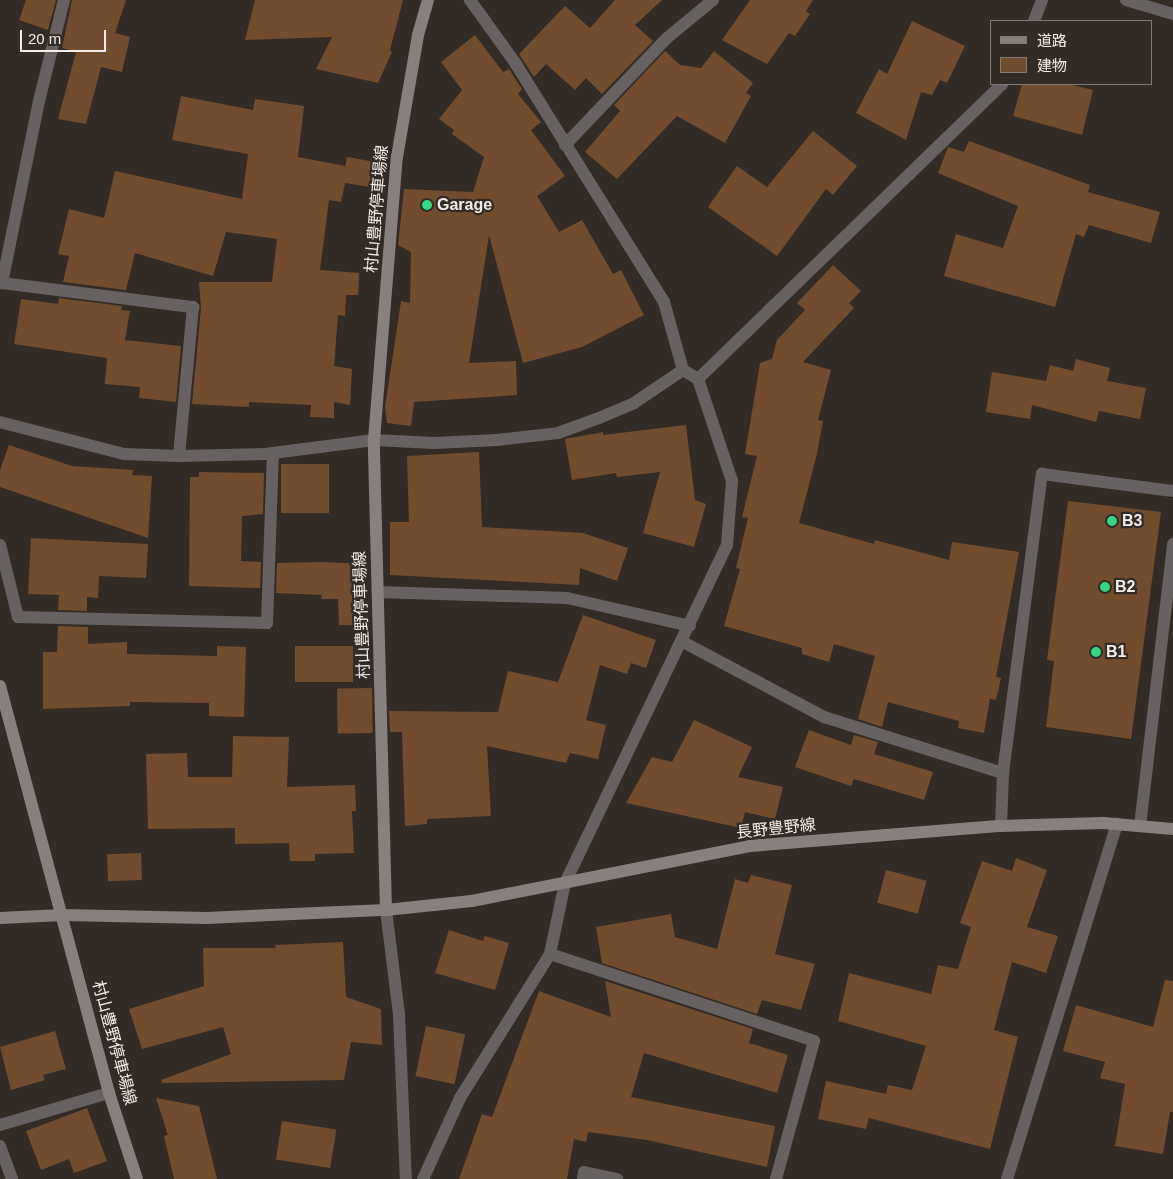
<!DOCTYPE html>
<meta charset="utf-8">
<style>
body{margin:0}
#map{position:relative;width:1173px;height:1179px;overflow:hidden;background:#332b26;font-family:Helvetica,"Noto Sans JP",sans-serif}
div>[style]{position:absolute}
.building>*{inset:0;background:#714d2d;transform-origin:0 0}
.lane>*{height:12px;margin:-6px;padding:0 6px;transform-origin:6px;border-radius:6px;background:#676261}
.street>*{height:12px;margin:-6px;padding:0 6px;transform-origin:6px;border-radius:6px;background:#676261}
.secondary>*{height:12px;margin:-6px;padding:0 6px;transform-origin:6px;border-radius:6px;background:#88807e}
.dots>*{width:14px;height:14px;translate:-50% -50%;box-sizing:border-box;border:2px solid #332b26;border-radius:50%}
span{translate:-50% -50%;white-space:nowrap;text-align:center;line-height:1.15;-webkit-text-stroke:4.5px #332b26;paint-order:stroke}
.poi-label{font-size:16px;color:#f3edea;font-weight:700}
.left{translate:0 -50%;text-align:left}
.street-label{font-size:16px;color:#f3edea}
.legend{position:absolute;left:990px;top:20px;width:162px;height:65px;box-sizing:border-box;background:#332b26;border:1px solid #807974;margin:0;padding:6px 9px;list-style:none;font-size:15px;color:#f3edea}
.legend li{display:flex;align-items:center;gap:10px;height:25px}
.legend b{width:25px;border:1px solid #807974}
.scale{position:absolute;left:20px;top:30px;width:86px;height:22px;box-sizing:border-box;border:2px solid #f3edea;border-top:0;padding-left:6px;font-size:15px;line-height:18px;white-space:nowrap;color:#f3edea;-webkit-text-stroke:4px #332b26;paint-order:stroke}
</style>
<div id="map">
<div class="building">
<div style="clip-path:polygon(26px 0,56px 0,48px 30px,19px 20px)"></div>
<div style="clip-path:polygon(72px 0,126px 0,115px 33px,130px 37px,122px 72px,101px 67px,86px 124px,58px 119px,76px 52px,62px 48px)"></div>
<div style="clip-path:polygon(255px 0,403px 0,390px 50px,392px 52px,378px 83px,316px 69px,332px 37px,245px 40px)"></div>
<div style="clip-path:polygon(615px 0,662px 0,635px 25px,653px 41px,602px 94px,586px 78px,575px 90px,546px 64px,534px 77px,519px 54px,565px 6px,590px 28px)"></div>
<div style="clip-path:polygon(750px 0,813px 0,806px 11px,810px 14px,795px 36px,789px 33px,767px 64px,722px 40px)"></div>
<div style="clip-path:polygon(912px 21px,965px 46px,947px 83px,940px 80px,932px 95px,921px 92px,906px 140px,856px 113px,879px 69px,887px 74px)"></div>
<div style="clip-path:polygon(475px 35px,503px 72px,509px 69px,522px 89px,518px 94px,541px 122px,531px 130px,565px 176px,537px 196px,559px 232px,582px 220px,613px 274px,621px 270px,644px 315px,582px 347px,523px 363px,489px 235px,469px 363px,516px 361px,517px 395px,414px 402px,411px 426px,387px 423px,385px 407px,401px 301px,410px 303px,411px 252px,398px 245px,404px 189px,473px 192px,484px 157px,452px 134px,454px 130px,439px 119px,462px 90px,441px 62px)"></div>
<div style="clip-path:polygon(665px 51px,680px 65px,701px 68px,714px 51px,753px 83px,746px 93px,751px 96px,725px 143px,677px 116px,617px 179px,585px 152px,620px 111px,614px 105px)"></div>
<div style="clip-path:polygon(1022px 84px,1068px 84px,1093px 90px,1082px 135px,1013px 116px)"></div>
<div style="clip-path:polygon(181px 96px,253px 110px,255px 99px,304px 106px,298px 157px,345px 166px,347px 157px,381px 163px,376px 188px,345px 183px,341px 202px,329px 200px,320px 270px,359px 273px,358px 295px,346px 295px,345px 316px,338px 315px,334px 366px,352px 369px,350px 405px,334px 402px,334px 418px,310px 417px,311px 405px,249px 402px,249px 407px,192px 404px,201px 308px,199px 282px,272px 282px,277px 239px,226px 232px,213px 276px,135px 253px,126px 290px,63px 282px,69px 256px,58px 254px,69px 209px,104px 218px,115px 171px,242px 199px,248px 154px,172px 140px)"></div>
<div style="clip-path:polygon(813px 131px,857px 166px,833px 195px,826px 189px,777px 256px,708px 207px,737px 166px,767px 187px)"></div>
<div style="clip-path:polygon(969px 141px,1090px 185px,1088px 192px,1160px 212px,1151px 243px,1089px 225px,1084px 237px,1076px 234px,1055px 307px,944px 276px,956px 234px,1003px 248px,1018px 206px,938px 173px,948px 147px,964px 152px)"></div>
<div style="clip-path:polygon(833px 265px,861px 291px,849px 303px,854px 308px,803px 362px,831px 370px,818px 420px,823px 421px,817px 454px,799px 523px,874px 544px,875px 540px,949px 560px,952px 542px,1019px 552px,996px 677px,1001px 678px,996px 700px,990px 699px,984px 733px,958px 728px,959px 721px,888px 702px,882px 727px,858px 719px,875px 656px,834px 644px,829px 662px,802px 654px,802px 648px,724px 626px,740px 569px,736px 568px,748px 518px,742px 517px,757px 456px,745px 454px,760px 363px,772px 359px,777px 340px,805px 310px,797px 303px)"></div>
<div style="clip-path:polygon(59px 298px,122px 306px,121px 310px,130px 311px,125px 340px,181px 346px,176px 402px,139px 398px,140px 387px,105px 384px,107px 358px,14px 344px,21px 299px,58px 304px)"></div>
<div style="clip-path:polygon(1076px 359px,1110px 368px,1107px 381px,1146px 388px,1140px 419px,1099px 411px,1096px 422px,1032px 405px,1030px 419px,986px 412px,992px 372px,1046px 381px,1050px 365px,1073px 371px)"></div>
<div style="clip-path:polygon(686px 425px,695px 500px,706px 504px,694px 547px,643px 533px,660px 472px,617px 477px,616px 473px,572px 480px,565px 439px,603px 432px,603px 435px)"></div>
<div style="clip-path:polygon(9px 445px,72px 466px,133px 470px,132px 475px,152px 476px,148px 538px,0 487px,0 470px)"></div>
<div style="clip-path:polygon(479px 452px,482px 527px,583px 533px,628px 548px,617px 581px,580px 568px,579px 585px,390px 575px,390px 522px,409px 522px,407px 456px)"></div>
<div style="left:329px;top:464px;width:49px;height:48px;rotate:90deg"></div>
<div style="clip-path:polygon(199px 472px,264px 473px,263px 514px,242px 516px,241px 561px,261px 562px,260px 588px,189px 586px,190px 477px,199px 477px)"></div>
<div style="clip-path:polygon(1068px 501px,1161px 512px,1131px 739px,1046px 727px,1054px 661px,1047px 660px)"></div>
<div style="clip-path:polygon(31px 538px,148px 544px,146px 578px,99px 576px,98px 598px,87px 597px,87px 611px,58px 610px,59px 595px,28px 594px)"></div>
<div style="clip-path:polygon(322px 562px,363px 564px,363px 625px,339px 625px,338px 599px,321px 599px,322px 595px,276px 593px,277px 563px)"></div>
<div style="clip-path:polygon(583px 615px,656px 640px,646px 668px,631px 663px,627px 674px,600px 665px,586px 720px,606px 725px,598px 759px,570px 753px,566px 763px,487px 746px,491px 816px,427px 819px,427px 824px,405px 826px,402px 732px,390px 732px,389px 711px,498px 712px,508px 671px,558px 682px)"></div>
<div style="clip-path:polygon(58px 626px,88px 627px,88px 644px,127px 642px,127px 654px,217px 656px,217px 646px,246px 647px,244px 717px,209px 716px,209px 703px,130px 702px,130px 706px,43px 709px,43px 652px,57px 652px)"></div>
<div style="left:295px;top:646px;width:58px;height:36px"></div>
<div style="left:372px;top:688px;width:45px;height:35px;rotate:89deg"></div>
<div style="clip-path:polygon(694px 720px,752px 747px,738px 777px,783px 787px,775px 819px,745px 812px,741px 828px,626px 803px,652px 757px,672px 762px)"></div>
<div style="clip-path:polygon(809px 730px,851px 745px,854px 735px,878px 742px,874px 754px,933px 772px,924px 800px,854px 779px,851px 786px,795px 767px)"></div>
<div style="clip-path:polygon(233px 736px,289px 737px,287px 787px,355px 785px,356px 811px,352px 811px,354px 853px,315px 854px,315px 861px,290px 861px,289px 843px,235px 844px,235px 828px,148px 829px,146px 754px,187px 753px,188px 777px,232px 777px)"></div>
<div style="left:141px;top:853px;width:27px;height:34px;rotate:88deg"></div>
<div style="clip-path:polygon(1016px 858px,1047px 870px,1027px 927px,1058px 936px,1046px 973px,1012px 962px,994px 1030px,1018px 1037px,990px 1149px,869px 1118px,866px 1129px,818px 1119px,826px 1081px,886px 1094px,888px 1085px,912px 1090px,926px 1046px,838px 1021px,849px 973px,931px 994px,938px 965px,958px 969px,971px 927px,960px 923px,982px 861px,1012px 871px)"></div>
<div style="left:886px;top:870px;width:42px;height:34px;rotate:15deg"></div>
<div style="clip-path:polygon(751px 875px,792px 885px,775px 954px,815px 964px,801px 1010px,762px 1000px,757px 1014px,602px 963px,596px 927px,671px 914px,675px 937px,717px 949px,735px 879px,748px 883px)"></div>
<div style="clip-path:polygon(449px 930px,483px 941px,485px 936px,509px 943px,495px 990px,435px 973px)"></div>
<div style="clip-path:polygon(343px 942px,346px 997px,381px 1009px,382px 1045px,351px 1042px,344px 1080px,162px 1083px,161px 1080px,231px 1054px,223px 1027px,142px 1049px,129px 1009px,204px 986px,203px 948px,276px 948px,275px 945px)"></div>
<div style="clip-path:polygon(1165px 980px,1173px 981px,1173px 1112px,1170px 1112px,1163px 1154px,1115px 1146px,1125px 1084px,1100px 1078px,1105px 1062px,1063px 1051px,1076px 1005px,1153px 1027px)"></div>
<div style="clip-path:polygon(605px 981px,753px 1029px,749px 1043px,788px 1055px,777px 1093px,644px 1053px,631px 1097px,775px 1126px,767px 1167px,647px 1140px,588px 1132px,586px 1142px,574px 1139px,567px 1179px,459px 1179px,482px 1114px,492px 1117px,539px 991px,611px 1017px)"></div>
<div style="left:426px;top:1026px;width:40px;height:51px;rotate:12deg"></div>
<div style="clip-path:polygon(55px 1031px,66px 1069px,43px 1075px,45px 1080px,11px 1090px,0 1047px)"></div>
<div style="clip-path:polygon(156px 1098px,199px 1106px,217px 1179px,174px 1179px,164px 1136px,168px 1135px)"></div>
<div style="clip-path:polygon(87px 1108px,107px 1161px,74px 1173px,69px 1159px,41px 1170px,26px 1131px)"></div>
<div style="left:282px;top:1121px;width:55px;height:39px;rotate:9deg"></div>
</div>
<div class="lane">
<div style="left:64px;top:0;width:104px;rotate:103.9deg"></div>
<div style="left:39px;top:101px;width:186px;rotate:101.5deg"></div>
<div style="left:2px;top:283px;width:193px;rotate:7.2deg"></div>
<div style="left:193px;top:307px;width:150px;rotate:95.4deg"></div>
</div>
<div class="street">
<div style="left:1126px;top:0;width:49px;rotate:16.6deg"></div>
<div style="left:1034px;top:21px;width:22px;rotate:-69deg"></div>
<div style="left:565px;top:145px;width:148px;rotate:-46.4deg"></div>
<div style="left:667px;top:38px;width:60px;rotate:-39.6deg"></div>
<div style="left:698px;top:379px;width:424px;rotate:-44.1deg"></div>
<div style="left:0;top:422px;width:128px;rotate:14.5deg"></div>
<div style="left:124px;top:454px;width:55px;rotate:2.1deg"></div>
<div style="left:179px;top:456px;width:86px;rotate:-1.3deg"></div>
<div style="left:265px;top:454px;width:110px;rotate:-7.3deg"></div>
<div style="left:374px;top:440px;width:60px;rotate:2.9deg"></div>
<div style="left:434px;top:443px;width:63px;rotate:-2.7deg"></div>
<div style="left:497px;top:440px;width:61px;rotate:-6.5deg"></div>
<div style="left:558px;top:433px;width:44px;rotate:-20.1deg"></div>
<div style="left:599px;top:418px;width:38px;rotate:-23deg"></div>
<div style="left:634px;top:403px;width:59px;rotate:-34deg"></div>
<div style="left:0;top:545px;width:74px;rotate:76deg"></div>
<div style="left:18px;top:617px;width:249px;rotate:1.4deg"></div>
<div style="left:267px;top:623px;width:170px;rotate:-88deg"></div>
<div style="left:378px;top:592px;width:189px;rotate:1.8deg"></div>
<div style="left:567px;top:598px;width:126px;rotate:12.8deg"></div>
<div style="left:683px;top:642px;width:160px;rotate:28deg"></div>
<div style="left:824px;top:717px;width:188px;rotate:17.4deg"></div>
<div style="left:1001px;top:826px;width:53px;rotate:-87.8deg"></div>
<div style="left:1003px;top:773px;width:302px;rotate:-82.6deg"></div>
<div style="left:1042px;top:474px;width:132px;rotate:7.4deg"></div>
<div style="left:1140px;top:826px;width:284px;rotate:-83.3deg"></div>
<div style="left:386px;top:910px;width:106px;rotate:82.9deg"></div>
<div style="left:399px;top:1015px;width:164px;rotate:87.6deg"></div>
<div style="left:550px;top:954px;width:278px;rotate:18.2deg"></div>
<div style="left:814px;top:1041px;width:143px;rotate:105.4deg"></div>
<div style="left:0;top:1125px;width:114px;rotate:-16.4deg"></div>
<div style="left:0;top:1146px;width:35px;rotate:70deg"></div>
<div style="left:423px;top:1179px;width:89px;rotate:-65.4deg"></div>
<div style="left:460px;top:1098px;width:170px;rotate:-58deg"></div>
<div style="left:550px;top:954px;width:73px;rotate:-78.1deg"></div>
<div style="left:565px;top:883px;width:375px;rotate:-64.4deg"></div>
<div style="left:727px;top:545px;width:64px;rotate:-85.5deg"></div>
<div style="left:732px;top:481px;width:108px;rotate:-108.4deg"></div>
<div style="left:698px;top:379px;width:17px;rotate:-149deg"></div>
<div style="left:683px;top:370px;width:71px;rotate:-105.6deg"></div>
<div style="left:664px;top:302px;width:280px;rotate:-121.9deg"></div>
<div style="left:516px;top:64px;width:79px;rotate:-125.7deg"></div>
<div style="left:583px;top:1179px;width:7px;rotate:-82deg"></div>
<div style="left:584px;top:1172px;width:34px;rotate:12deg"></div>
<div style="left:1007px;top:1179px;width:372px;rotate:-72.8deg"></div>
</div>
<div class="secondary">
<div style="left:0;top:686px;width:421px;rotate:75deg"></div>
<div style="left:109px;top:1093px;width:90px;rotate:72deg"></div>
<div style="left:386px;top:910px;width:470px;rotate:-91.5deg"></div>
<div style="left:374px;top:440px;width:284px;rotate:-85.4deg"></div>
<div style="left:397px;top:157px;width:124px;rotate:-80.2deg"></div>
<div style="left:418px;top:35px;width:36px;rotate:-74deg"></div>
<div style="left:0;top:918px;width:63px;rotate:-2.7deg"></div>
<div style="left:63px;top:915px;width:144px;rotate:1.2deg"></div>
<div style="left:207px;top:918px;width:179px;rotate:-2.6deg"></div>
<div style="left:386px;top:910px;width:86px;rotate:-6deg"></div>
<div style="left:472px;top:901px;width:283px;rotate:-11.2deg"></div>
<div style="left:750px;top:846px;width:252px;rotate:-4.6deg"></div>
<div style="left:1001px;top:826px;width:102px;rotate:-1.7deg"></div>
<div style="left:1103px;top:823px;width:70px;rotate:4.9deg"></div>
</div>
<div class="dots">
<div style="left:427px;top:205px;background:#32d882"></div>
<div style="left:1112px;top:521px;background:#32d882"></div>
<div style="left:1105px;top:587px;background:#32d882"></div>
<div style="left:1096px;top:652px;background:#32d882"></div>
</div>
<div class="poi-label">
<span class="left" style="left:437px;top:205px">Garage</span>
<span class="left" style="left:1122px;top:521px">B3</span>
<span class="left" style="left:1115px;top:587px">B2</span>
<span class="left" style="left:1106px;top:652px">B1</span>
</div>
<div class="street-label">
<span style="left:377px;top:209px;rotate:-85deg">村山豊野停車場線</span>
<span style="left:362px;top:615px;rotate:-92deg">村山豊野停車場線</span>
<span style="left:776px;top:829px;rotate:-6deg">長野豊野線</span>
<span style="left:114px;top:1043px;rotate:75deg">村山豊野停車場線</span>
</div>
<ul class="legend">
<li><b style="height:6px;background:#88807e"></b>道路</li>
<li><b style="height:14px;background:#714d2d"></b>建物</li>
</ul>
<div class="scale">20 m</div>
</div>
